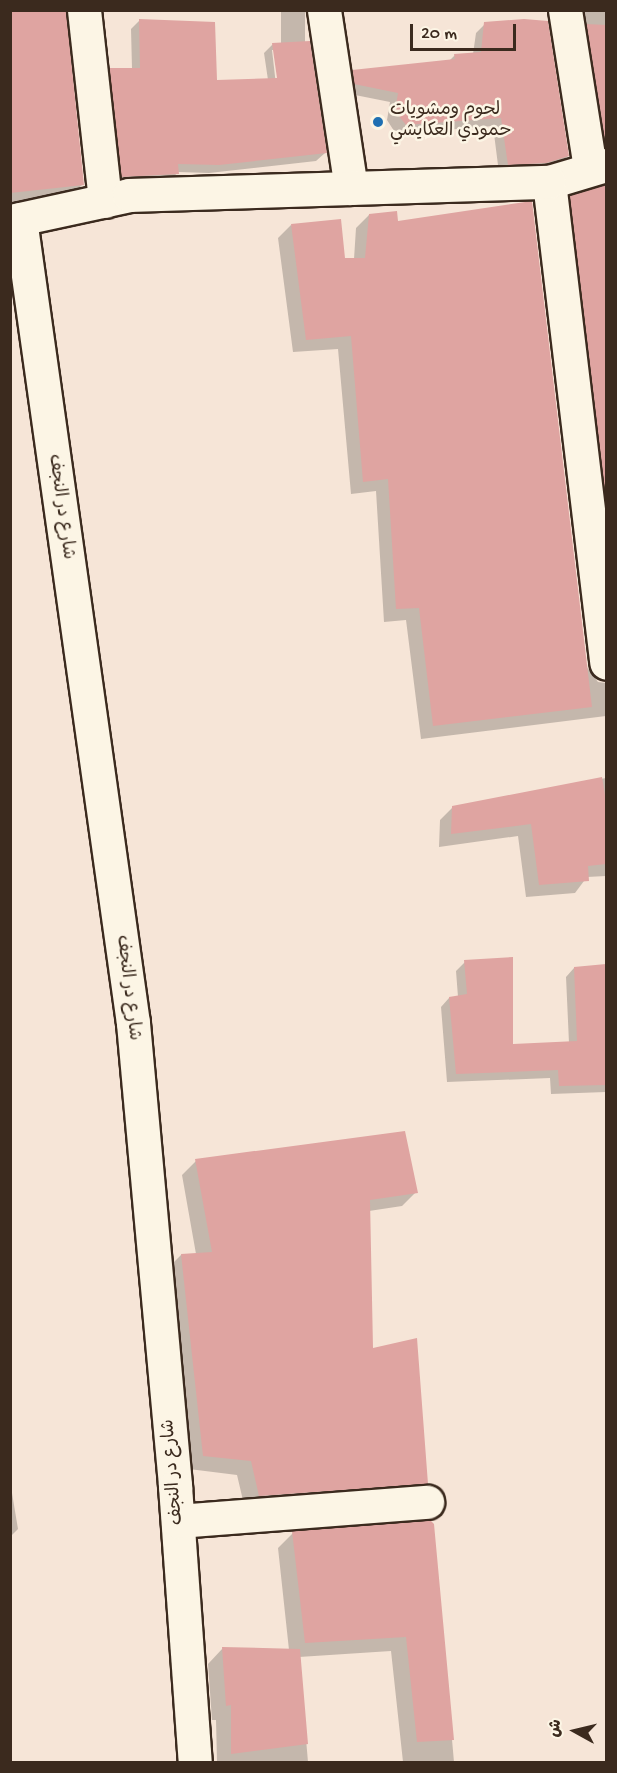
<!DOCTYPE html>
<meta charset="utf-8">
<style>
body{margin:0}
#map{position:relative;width:617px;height:1773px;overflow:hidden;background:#f6e5d7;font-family:"Gochi Hand","Playpen Sans Arabic",sans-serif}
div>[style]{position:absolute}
.shadow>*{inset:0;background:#0003}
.building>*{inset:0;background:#dfa4a1}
.roads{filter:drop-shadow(2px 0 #3b2a1e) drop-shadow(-2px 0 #3b2a1e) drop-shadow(0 2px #3b2a1e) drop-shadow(0 -2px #3b2a1e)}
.minor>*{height:33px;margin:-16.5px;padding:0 16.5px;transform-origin:16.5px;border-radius:16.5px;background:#fcf5e5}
.dots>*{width:16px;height:16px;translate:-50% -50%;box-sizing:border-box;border:3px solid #fcf5e5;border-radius:50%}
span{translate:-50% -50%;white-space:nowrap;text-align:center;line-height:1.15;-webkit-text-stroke:5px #fcf5e5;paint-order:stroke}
.poi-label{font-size:18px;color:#3b2a1e}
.left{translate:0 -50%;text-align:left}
.street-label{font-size:18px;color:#3b2a1e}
.frame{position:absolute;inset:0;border:12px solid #3b2a1e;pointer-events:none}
.north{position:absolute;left:545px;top:1701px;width:60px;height:60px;-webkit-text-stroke:4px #fcf5e5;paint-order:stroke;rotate:278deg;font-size:16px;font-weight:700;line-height:24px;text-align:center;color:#3b2a1e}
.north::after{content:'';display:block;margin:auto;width:21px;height:27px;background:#3b2a1e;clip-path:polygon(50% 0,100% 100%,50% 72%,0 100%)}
.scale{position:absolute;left:410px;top:24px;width:106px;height:27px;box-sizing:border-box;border:3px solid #3b2a1e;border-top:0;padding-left:8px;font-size:18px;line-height:21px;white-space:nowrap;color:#3b2a1e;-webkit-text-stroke:4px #fcf5e5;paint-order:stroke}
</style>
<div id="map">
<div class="shadow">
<div style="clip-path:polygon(10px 10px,83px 184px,70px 197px,10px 204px)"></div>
<div style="clip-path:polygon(evenodd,281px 10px,305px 10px,305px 41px,325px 153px,316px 161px,209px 173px,178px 172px,169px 182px,113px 185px,101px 78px,110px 69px,132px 69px,131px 29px,139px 21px,216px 81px,268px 80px,264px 53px,273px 44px,281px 44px,281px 10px,272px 50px,275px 50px,279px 85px,276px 85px,272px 50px)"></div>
<div style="clip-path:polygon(581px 10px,606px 10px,606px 165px,606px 164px)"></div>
<div style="clip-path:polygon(485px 24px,568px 156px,558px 165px,499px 173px,493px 126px,396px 134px,387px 120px,390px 102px,345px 93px,344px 81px,353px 72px,449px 61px,455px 55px,473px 54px,476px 33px)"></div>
<div style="clip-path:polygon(606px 184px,606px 648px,557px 210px,570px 197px)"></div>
<div style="clip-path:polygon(369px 215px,397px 223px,586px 666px,598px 682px,606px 683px,606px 716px,421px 739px,406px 620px,384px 622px,376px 491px,351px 494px,338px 349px,293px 352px,278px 238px,291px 225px,343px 259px,354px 259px,356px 228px)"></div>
<div style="clip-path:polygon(606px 778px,606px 876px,587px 877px,575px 893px,526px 897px,518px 836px,439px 847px,440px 820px,453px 807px)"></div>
<div style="clip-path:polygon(465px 962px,511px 1046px,569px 1043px,566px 977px,574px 968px,606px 965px,606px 1092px,551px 1094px,550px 1078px,447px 1082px,441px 1007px,449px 998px,458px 997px,456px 971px)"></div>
<div style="clip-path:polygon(196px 1161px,416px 1192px,402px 1206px,369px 1211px,372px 1350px,426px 1483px,412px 1497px,245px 1509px,237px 1475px,189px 1469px,167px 1269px,181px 1255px,196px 1254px,182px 1175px)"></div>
<div style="clip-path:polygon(10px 1481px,18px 1529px,10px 1537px)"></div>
<div style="clip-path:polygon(433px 1525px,454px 1762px,403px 1762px,391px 1651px,299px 1657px,308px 1762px,217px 1762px,216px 1720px,212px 1720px,208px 1664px,223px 1648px,289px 1650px,278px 1548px,293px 1533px)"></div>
</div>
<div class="building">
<div style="clip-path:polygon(10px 10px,66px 10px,84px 185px,10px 193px)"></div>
<div style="clip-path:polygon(139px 19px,215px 22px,217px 80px,277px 78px,272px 43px,310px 41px,327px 153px,219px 165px,178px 164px,179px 174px,121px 177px,109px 68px,140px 68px)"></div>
<div style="clip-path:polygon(524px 19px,548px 21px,569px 156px,546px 163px,508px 165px,501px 118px,406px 125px,395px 111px,398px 93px,354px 84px,352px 70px,455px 59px,454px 54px,481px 52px,484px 22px)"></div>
<div style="clip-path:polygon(586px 24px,606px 25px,606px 147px)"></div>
<div style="clip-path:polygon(606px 184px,606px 508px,569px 195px)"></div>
<div style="clip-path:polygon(532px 201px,592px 707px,433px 726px,419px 608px,396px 609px,388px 479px,363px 482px,351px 336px,306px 340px,291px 224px,341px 219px,345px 258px,365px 258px,369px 214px,397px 211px,398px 221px)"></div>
<div style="clip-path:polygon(602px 777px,606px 801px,606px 864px,588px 866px,589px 881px,539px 885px,531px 824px,451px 834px,452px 806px)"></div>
<div style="clip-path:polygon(513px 957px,513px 1044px,577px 1041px,574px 967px,606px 964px,606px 1085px,559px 1086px,558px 1070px,456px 1074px,449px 997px,467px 994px,464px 960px)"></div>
<div style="clip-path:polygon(405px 1131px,418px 1193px,370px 1200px,373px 1348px,417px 1338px,428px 1484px,259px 1496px,251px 1461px,203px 1456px,181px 1254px,212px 1252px,195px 1159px)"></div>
<div style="clip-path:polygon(430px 1520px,434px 1524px,454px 1740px,417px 1742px,406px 1637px,305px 1643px,292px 1531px)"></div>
<div style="clip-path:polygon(222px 1647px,300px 1649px,308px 1744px,231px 1754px,231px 1705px,226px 1706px)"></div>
</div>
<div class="roads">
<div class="minor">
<div style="left:84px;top:10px;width:192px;rotate:83.7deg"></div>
<div style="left:324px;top:10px;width:180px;rotate:81.4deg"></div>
<div style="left:565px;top:10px;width:160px;rotate:81deg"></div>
<div style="left:606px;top:165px;width:59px;rotate:163.4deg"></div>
<div style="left:549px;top:182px;width:484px;rotate:83.2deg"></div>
<div style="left:20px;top:219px;width:812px;rotate:82deg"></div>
<div style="left:133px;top:1023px;width:465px;rotate:84.8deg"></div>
<div style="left:175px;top:1486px;width:277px;rotate:85.9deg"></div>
<div style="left:10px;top:221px;width:122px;rotate:-12.3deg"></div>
<div style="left:129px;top:195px;width:420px;rotate:-1.8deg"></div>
<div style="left:178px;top:1521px;width:250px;rotate:-4.4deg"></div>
</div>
</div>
<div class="dots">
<div style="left:378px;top:122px;background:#1f6fb2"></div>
</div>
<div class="poi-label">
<span class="left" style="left:390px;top:122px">لحوم ومشويات<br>حمودي العكايشي</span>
</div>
<div class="street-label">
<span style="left:60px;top:507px;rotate:82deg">شارع در النجف</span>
<span style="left:127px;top:988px;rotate:83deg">شارع در النجف</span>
<span style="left:174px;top:1472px;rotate:-95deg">شارع در النجف</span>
</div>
<div class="frame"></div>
<div class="north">ش</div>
<div class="scale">20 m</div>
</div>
